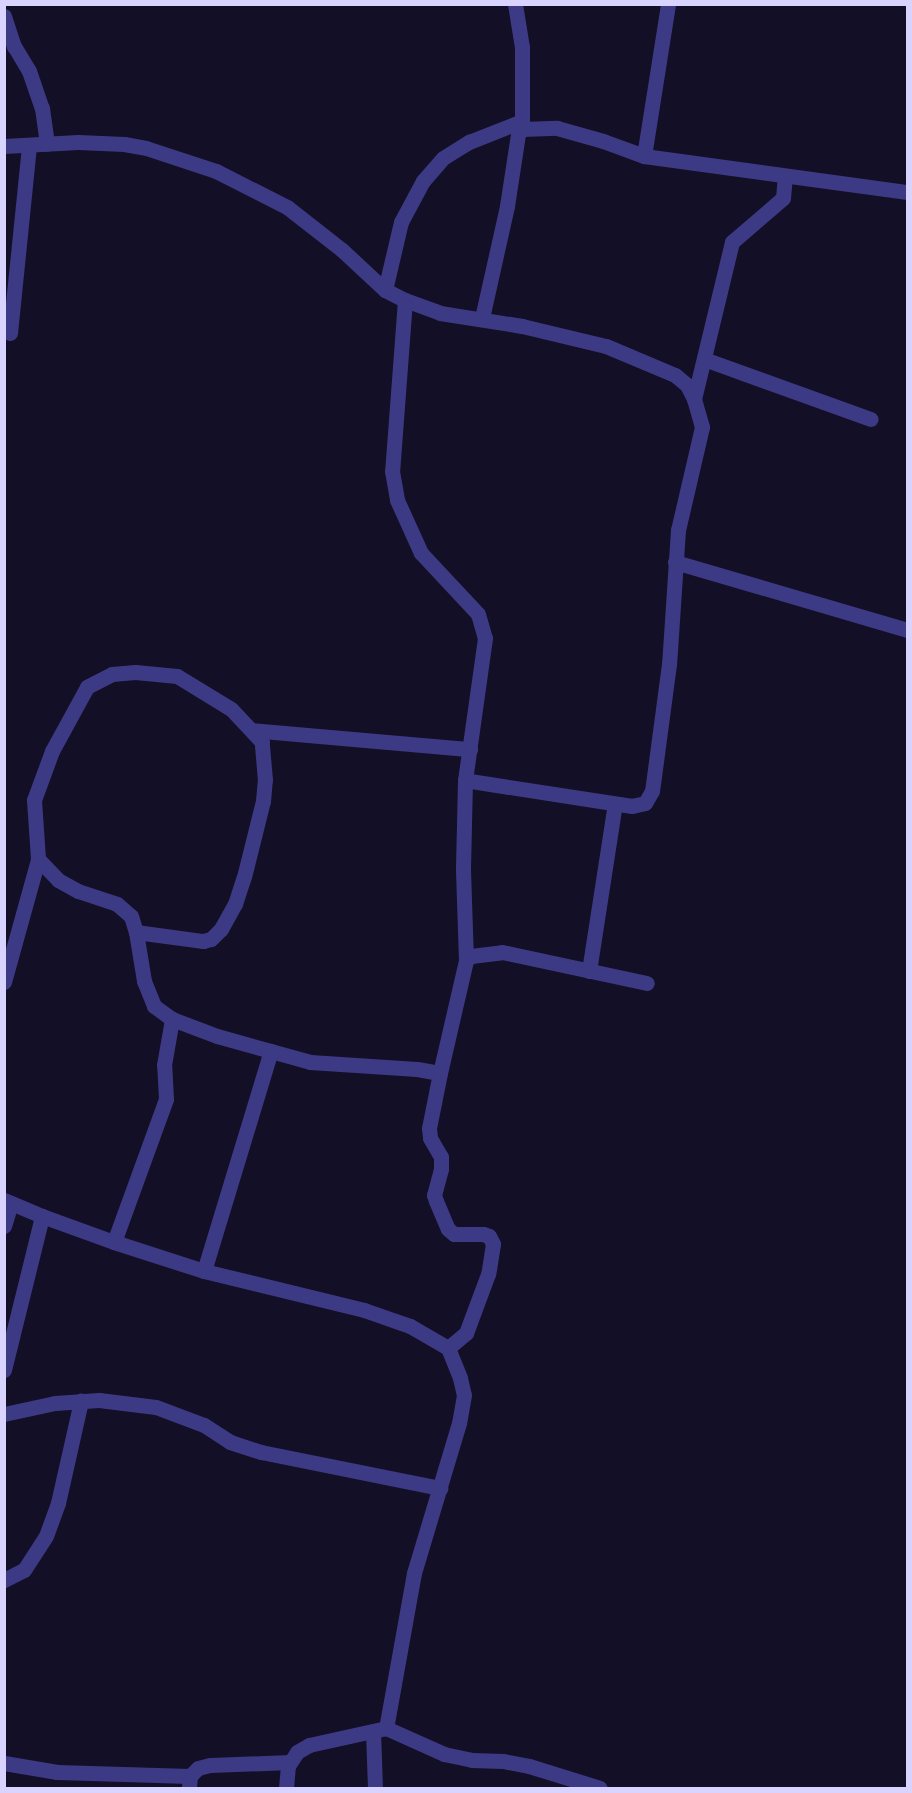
<!DOCTYPE html>
<style>
body{margin:0}
#map{position:relative;width:912px;height:1793px;overflow:hidden;background:#130f26;font-family:Signika,sans-serif}
div>[style]{position:absolute}
.minor>*{height:15px;margin:-7.5px;padding:0 7.5px;transform-origin:7.5px;border-radius:7.5px;background:#3d3a85}
span{translate:-50% -50%;white-space:nowrap;text-align:center;line-height:1.15;-webkit-text-stroke:6px #130f26;paint-order:stroke}
.frame{position:absolute;inset:0;border:6px solid #d9d4ff;pointer-events:none}
</style>
<div id="map">
<div class="minor">
<div style="left:515px;top:4px;width:44px;rotate:80.8deg"></div>
<div style="left:522px;top:47px;width:82px;rotate:90deg"></div>
<div style="left:4px;top:16px;width:32px;rotate:72deg"></div>
<div style="left:14px;top:46px;width:29px;rotate:59deg"></div>
<div style="left:29px;top:71px;width:39px;rotate:71deg"></div>
<div style="left:42px;top:108px;width:36px;rotate:82deg"></div>
<div style="left:4px;top:146px;width:74px;rotate:-3.1deg"></div>
<div style="left:78px;top:142px;width:46px;rotate:2.5deg"></div>
<div style="left:124px;top:144px;width:22px;rotate:10deg"></div>
<div style="left:146px;top:148px;width:74px;rotate:18.2deg"></div>
<div style="left:216px;top:171px;width:80px;rotate:26.9deg"></div>
<div style="left:287px;top:207px;width:70px;rotate:38deg"></div>
<div style="left:342px;top:250px;width:59px;rotate:42.9deg"></div>
<div style="left:385px;top:290px;width:22px;rotate:27deg"></div>
<div style="left:405px;top:300px;width:37px;rotate:20deg"></div>
<div style="left:440px;top:313px;width:83px;rotate:9deg"></div>
<div style="left:522px;top:326px;width:86px;rotate:13.4deg"></div>
<div style="left:606px;top:346px;width:75px;rotate:22.8deg"></div>
<div style="left:675px;top:375px;width:16px;rotate:40deg"></div>
<div style="left:687px;top:385px;width:16px;rotate:63deg"></div>
<div style="left:694px;top:399px;width:29px;rotate:74deg"></div>
<div style="left:702px;top:427px;width:106px;rotate:103.1deg"></div>
<div style="left:678px;top:530px;width:134px;rotate:93.8deg"></div>
<div style="left:669px;top:664px;width:128px;rotate:97.6deg"></div>
<div style="left:652px;top:791px;width:14px;rotate:120deg"></div>
<div style="left:645px;top:803px;width:13px;rotate:167deg"></div>
<div style="left:632px;top:806px;width:169px;rotate:-171.2deg"></div>
<div style="left:644px;top:156px;width:154px;rotate:-81deg"></div>
<div style="left:385px;top:290px;width:70px;rotate:-76.8deg"></div>
<div style="left:401px;top:222px;width:47px;rotate:-61.8deg"></div>
<div style="left:423px;top:181px;width:30px;rotate:-49deg"></div>
<div style="left:443px;top:158px;width:31px;rotate:-32deg"></div>
<div style="left:469px;top:142px;width:57px;rotate:-21.6deg"></div>
<div style="left:405px;top:300px;width:171px;rotate:94.3deg"></div>
<div style="left:392px;top:471px;width:29px;rotate:80deg"></div>
<div style="left:397px;top:500px;width:58px;rotate:65.6deg"></div>
<div style="left:421px;top:553px;width:83px;rotate:46.9deg"></div>
<div style="left:478px;top:614px;width:25px;rotate:74deg"></div>
<div style="left:485px;top:638px;width:143px;rotate:98deg"></div>
<div style="left:465px;top:780px;width:90px;rotate:91.3deg"></div>
<div style="left:463px;top:870px;width:90px;rotate:88.1deg"></div>
<div style="left:482px;top:318px;width:115px;rotate:-77.4deg"></div>
<div style="left:507px;top:206px;width:73px;rotate:-81.3deg"></div>
<div style="left:518px;top:134px;width:6px;rotate:-51deg"></div>
<div style="left:522px;top:129px;width:35px;rotate:-2deg"></div>
<div style="left:557px;top:128px;width:48px;rotate:15.8deg"></div>
<div style="left:603px;top:141px;width:44px;rotate:20.1deg"></div>
<div style="left:644px;top:156px;width:266px;rotate:7.8deg"></div>
<div style="left:10px;top:333px;width:188px;rotate:-84.2deg"></div>
<div style="left:704px;top:359px;width:177px;rotate:19.8deg"></div>
<div style="left:694px;top:399px;width:162px;rotate:-76.4deg"></div>
<div style="left:732px;top:242px;width:67px;rotate:-40.8deg"></div>
<div style="left:783px;top:198px;width:22px;rotate:-85deg"></div>
<div style="left:675px;top:562px;width:243px;rotate:16.3deg"></div>
<div style="left:251px;top:730px;width:220px;rotate:5deg"></div>
<div style="left:136px;top:932px;width:68px;rotate:7.7deg"></div>
<div style="left:203px;top:941px;width:8px;rotate:-14deg"></div>
<div style="left:211px;top:939px;width:14px;rotate:-45deg"></div>
<div style="left:221px;top:929px;width:29px;rotate:-61deg"></div>
<div style="left:235px;top:904px;width:28px;rotate:-72deg"></div>
<div style="left:244px;top:877px;width:78px;rotate:-76deg"></div>
<div style="left:263px;top:801px;width:21px;rotate:-85deg"></div>
<div style="left:265px;top:780px;width:38px;rotate:-95deg"></div>
<div style="left:262px;top:742px;width:45px;rotate:-133.2deg"></div>
<div style="left:231px;top:709px;width:63px;rotate:-148.6deg"></div>
<div style="left:177px;top:676px;width:42px;rotate:-174.6deg"></div>
<div style="left:135px;top:672px;width:23px;rotate:175deg"></div>
<div style="left:112px;top:674px;width:28px;rotate:153deg"></div>
<div style="left:87px;top:687px;width:73px;rotate:118.7deg"></div>
<div style="left:52px;top:751px;width:52px;rotate:110.2deg"></div>
<div style="left:34px;top:800px;width:59px;rotate:86.1deg"></div>
<div style="left:38px;top:859px;width:29px;rotate:46deg"></div>
<div style="left:58px;top:880px;width:23px;rotate:29deg"></div>
<div style="left:78px;top:891px;width:41px;rotate:18.4deg"></div>
<div style="left:117px;top:904px;width:18px;rotate:41deg"></div>
<div style="left:131px;top:916px;width:17px;rotate:73deg"></div>
<div style="left:136px;top:932px;width:50px;rotate:80.7deg"></div>
<div style="left:144px;top:981px;width:27px;rotate:68deg"></div>
<div style="left:154px;top:1006px;width:22px;rotate:36deg"></div>
<div style="left:172px;top:1019px;width:48px;rotate:20.7deg"></div>
<div style="left:217px;top:1036px;width:97px;rotate:15.6deg"></div>
<div style="left:310px;top:1062px;width:107px;rotate:3.7deg"></div>
<div style="left:417px;top:1069px;width:23px;rotate:10deg"></div>
<div style="left:440px;top:1073px;width:56px;rotate:101.3deg"></div>
<div style="left:429px;top:1128px;width:10px;rotate:84deg"></div>
<div style="left:430px;top:1138px;width:22px;rotate:60deg"></div>
<div style="left:441px;top:1157px;width:12px;rotate:90deg"></div>
<div style="left:441px;top:1169px;width:27px;rotate:105deg"></div>
<div style="left:434px;top:1195px;width:6px;rotate:72deg"></div>
<div style="left:436px;top:1201px;width:30px;rotate:67deg"></div>
<div style="left:448px;top:1229px;width:8px;rotate:40deg"></div>
<div style="left:454px;top:1234px;width:29px"></div>
<div style="left:483px;top:1234px;width:6px;rotate:18deg"></div>
<div style="left:489px;top:1236px;width:9px;rotate:63deg"></div>
<div style="left:493px;top:1244px;width:30px;rotate:99deg"></div>
<div style="left:488px;top:1274px;width:63px;rotate:110.4deg"></div>
<div style="left:466px;top:1333px;width:23px;rotate:140deg"></div>
<div style="left:589px;top:971px;width:169px;rotate:-81.2deg"></div>
<div style="left:4px;top:982px;width:128px;rotate:-74.5deg"></div>
<div style="left:440px;top:1073px;width:116px;rotate:-77deg"></div>
<div style="left:466px;top:960px;width:6px;rotate:-39deg"></div>
<div style="left:471px;top:956px;width:31px;rotate:-7deg"></div>
<div style="left:502px;top:952px;width:148px;rotate:12.1deg"></div>
<div style="left:4px;top:1200px;width:41px;rotate:22.8deg"></div>
<div style="left:4px;top:1226px;width:24px;rotate:-73deg"></div>
<div style="left:114px;top:1242px;width:95px;rotate:17.9deg"></div>
<div style="left:204px;top:1271px;width:165px;rotate:13.7deg"></div>
<div style="left:364px;top:1310px;width:49px;rotate:19.2deg"></div>
<div style="left:410px;top:1326px;width:44px;rotate:30.1deg"></div>
<div style="left:448px;top:1348px;width:32px;rotate:68deg"></div>
<div style="left:460px;top:1378px;width:17px;rotate:77deg"></div>
<div style="left:464px;top:1395px;width:28px;rotate:100deg"></div>
<div style="left:459px;top:1423px;width:157px;rotate:106.7deg"></div>
<div style="left:414px;top:1573px;width:158px;rotate:100.2deg"></div>
<div style="left:204px;top:1271px;width:230px;rotate:-73.1deg"></div>
<div style="left:4px;top:1370px;width:159px;rotate:-76.1deg"></div>
<div style="left:42px;top:1216px;width:77px;rotate:19.9deg"></div>
<div style="left:114px;top:1242px;width:152px;rotate:-70deg"></div>
<div style="left:166px;top:1099px;width:34px;rotate:-93deg"></div>
<div style="left:164px;top:1065px;width:47px;rotate:-80.1deg"></div>
<div style="left:4px;top:1414px;width:52px;rotate:-12.2deg"></div>
<div style="left:55px;top:1403px;width:44px;rotate:-3.9deg"></div>
<div style="left:99px;top:1400px;width:57px;rotate:7deg"></div>
<div style="left:156px;top:1407px;width:51px;rotate:20.6deg"></div>
<div style="left:204px;top:1425px;width:31px;rotate:33deg"></div>
<div style="left:230px;top:1442px;width:33px;rotate:18deg"></div>
<div style="left:261px;top:1452px;width:183px;rotate:11.4deg"></div>
<div style="left:4px;top:1580px;width:22px;rotate:-27deg"></div>
<div style="left:24px;top:1570px;width:40px;rotate:-57.1deg"></div>
<div style="left:46px;top:1536px;width:35px;rotate:-70deg"></div>
<div style="left:58px;top:1503px;width:105px;rotate:-77.3deg"></div>
<div style="left:373px;top:1731px;width:57px;rotate:88deg"></div>
<div style="left:4px;top:1763px;width:54px;rotate:9.6deg"></div>
<div style="left:57px;top:1772px;width:133px;rotate:1.7deg"></div>
<div style="left:190px;top:1776px;width:12px;rotate:95deg"></div>
<div style="left:190px;top:1776px;width:11px;rotate:-45deg"></div>
<div style="left:198px;top:1768px;width:12px;rotate:-14deg"></div>
<div style="left:210px;top:1765px;width:80px;rotate:-2.1deg"></div>
<div style="left:286px;top:1788px;width:22px;rotate:-85deg"></div>
<div style="left:288px;top:1766px;width:17px;rotate:-57deg"></div>
<div style="left:297px;top:1752px;width:14px;rotate:-30deg"></div>
<div style="left:309px;top:1745px;width:79px;rotate:-12.4deg"></div>
<div style="left:386px;top:1728px;width:64px;rotate:24.1deg"></div>
<div style="left:444px;top:1754px;width:29px;rotate:12deg"></div>
<div style="left:472px;top:1760px;width:31px;rotate:2deg"></div>
<div style="left:503px;top:1761px;width:26px;rotate:11deg"></div>
<div style="left:529px;top:1766px;width:74px;rotate:17.2deg"></div>
</div>
<div class="frame"></div>
</div>
